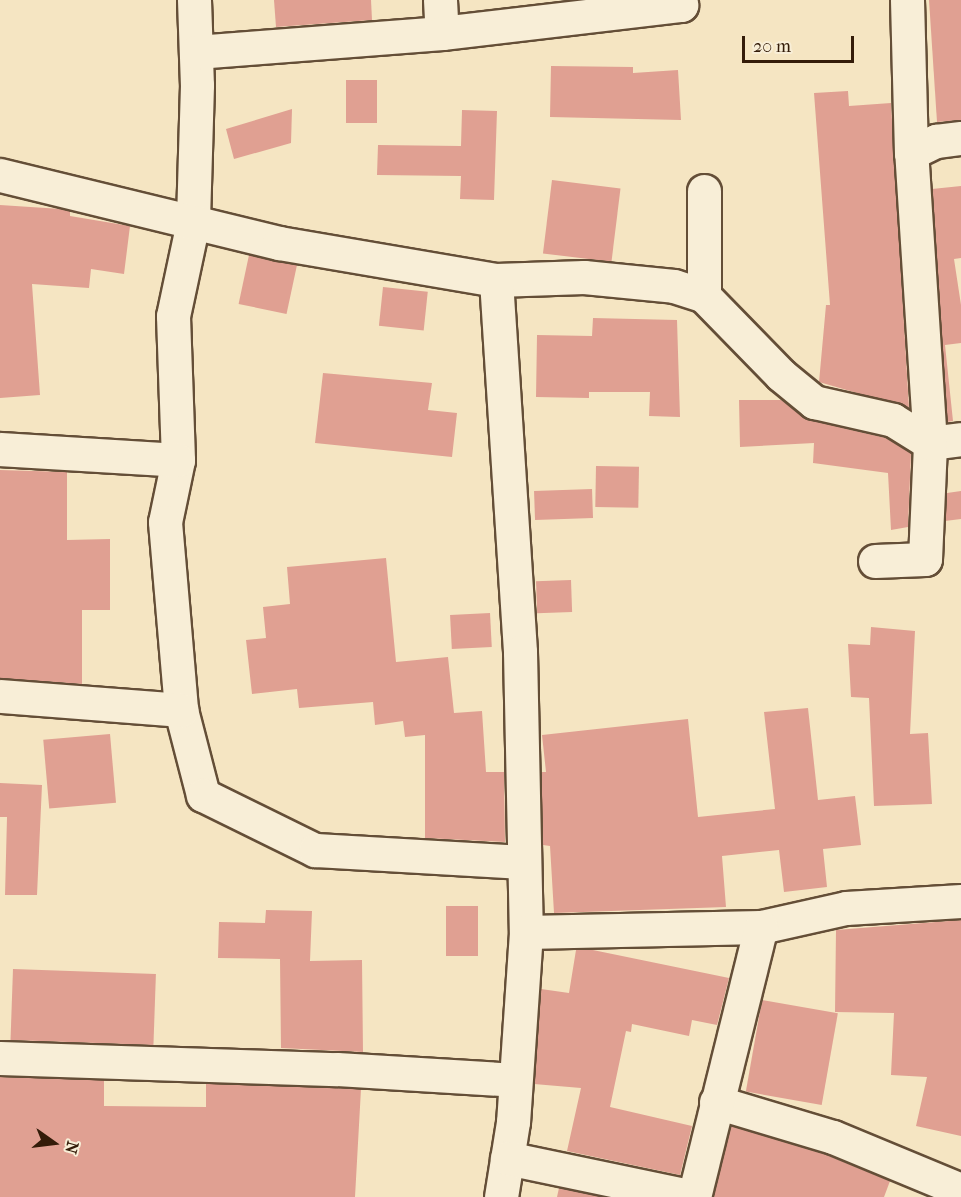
<!DOCTYPE html>
<style>
body{margin:0}
#map{position:relative;width:961px;height:1197px;overflow:hidden;background:#f5e5c2;font-family:"IM FELL French Canon",serif}
div>[style]{position:absolute}
.building>*{inset:0;background:#e0a092;transform-origin:0 0}
.roads{filter:drop-shadow(2px 0 #644e37) drop-shadow(-2px 0 #644e37) drop-shadow(0 2px #644e37) drop-shadow(0 -2px #644e37)}
.street>*{height:33px;margin:-16.5px;padding:0 16.5px;transform-origin:16.5px;border-radius:16.5px;background:#f8eed7}
span{translate:-50% -50%;white-space:nowrap;text-align:center;line-height:1.15;-webkit-text-stroke:5px #f8eed7;paint-order:stroke}
.north{position:absolute;left:24px;top:1113px;width:60px;height:60px;-webkit-text-stroke:4px #f8eed7;paint-order:stroke;rotate:104deg;font-size:16px;font-weight:700;line-height:24px;text-align:center;color:#341c09}
.north::after{content:'';display:block;margin:auto;width:21px;height:27px;background:#341c09;clip-path:polygon(50% 0,100% 100%,50% 72%,0 100%)}
.scale{position:absolute;left:742px;top:36px;width:112px;height:27px;box-sizing:border-box;border:3px solid #341c09;border-top:0;padding-left:8px;font-size:18px;line-height:21px;white-space:nowrap;color:#341c09;-webkit-text-stroke:4px #f8eed7;paint-order:stroke}
</style>
<div id="map">
<div class="building">
<div style="clip-path:polygon(274px 0,371px 0,372px 20px,276px 27px)"></div>
<div style="clip-path:polygon(929px 0,961px 0,961px 120px,937px 122px)"></div>
<div style="clip-path:polygon(551px 66px,633px 67px,633px 73px,678px 70px,681px 120px,550px 117px)"></div>
<div style="left:346px;top:80px;width:31px;height:43px"></div>
<div style="clip-path:polygon(848px 91px,849px 106px,891px 103px,909px 408px,819px 382px,826px 305px,830px 305px,814px 93px)"></div>
<div style="clip-path:polygon(292px 109px,291px 143px,234px 159px,226px 129px)"></div>
<div style="clip-path:polygon(462px 110px,497px 111px,494px 200px,460px 199px,461px 176px,377px 175px,378px 145px,461px 146px)"></div>
<div style="left:552px;top:180px;width:69px;height:74px;rotate:7deg"></div>
<div style="clip-path:polygon(961px 186px,961px 258px,954px 259px,961px 305px,961px 343px,945px 345px,953px 421px,947px 422px,932px 189px)"></div>
<div style="clip-path:polygon(0 205px,61px 209px,70px 211px,70px 216px,130px 226px,124px 274px,91px 269px,89px 288px,32px 284px,40px 395px,0 398px)"></div>
<div style="left:249px;top:255px;width:49px;height:50px;rotate:12deg"></div>
<div style="left:383px;top:287px;width:45px;height:39px;rotate:6deg"></div>
<div style="clip-path:polygon(593px 318px,677px 320px,680px 417px,649px 416px,650px 392px,589px 392px,589px 398px,536px 397px,537px 335px,592px 336px)"></div>
<div style="clip-path:polygon(323px 373px,432px 383px,428px 410px,457px 413px,452px 457px,315px 443px)"></div>
<div style="clip-path:polygon(739px 400px,781px 400px,809px 420px,886px 438px,911px 453px,908px 527px,891px 530px,888px 473px,813px 463px,814px 443px,740px 447px)"></div>
<div style="left:596px;top:466px;width:43px;height:41px;rotate:1deg"></div>
<div style="clip-path:polygon(0 470px,67px 472px,67px 540px,110px 539px,110px 610px,82px 610px,82px 684px,0 678px)"></div>
<div style="left:592px;top:489px;width:29px;height:58px;rotate:88deg"></div>
<div style="clip-path:polygon(961px 491px,961px 519px,945px 521px,947px 493px)"></div>
<div style="clip-path:polygon(386px 558px,396px 662px,448px 657px,454px 713px,482px 711px,486px 772px,504px 772px,505px 842px,425px 838px,425px 735px,405px 737px,403px 721px,375px 725px,373px 702px,299px 708px,297px 689px,252px 694px,246px 640px,266px 638px,263px 607px,290px 604px,287px 567px)"></div>
<div style="left:571px;top:580px;width:32px;height:35px;rotate:88deg"></div>
<div style="left:490px;top:613px;width:34px;height:40px;rotate:87deg"></div>
<div style="clip-path:polygon(871px 627px,915px 631px,910px 734px,928px 733px,932px 804px,874px 806px,869px 698px,851px 697px,848px 644px,870px 645px)"></div>
<div style="clip-path:polygon(808px 708px,818px 800px,855px 796px,861px 845px,823px 849px,827px 887px,784px 892px,779px 850px,722px 856px,726px 907px,554px 913px,550px 846px,543px 845px,541px 772px,546px 772px,542px 735px,688px 719px,698px 817px,775px 809px,764px 712px)"></div>
<div style="left:110px;top:734px;width:69px;height:67px;rotate:85deg"></div>
<div style="clip-path:polygon(0 783px,42px 785px,37px 895px,5px 895px,7px 817px,0 817px)"></div>
<div style="left:446px;top:906px;width:32px;height:50px"></div>
<div style="clip-path:polygon(266px 910px,312px 911px,310px 961px,362px 960px,363px 1052px,281px 1048px,280px 959px,218px 958px,219px 922px,265px 923px)"></div>
<div style="clip-path:polygon(961px 920px,961px 1136px,916px 1126px,927px 1077px,891px 1075px,894px 1013px,835px 1012px,836px 930px)"></div>
<div style="clip-path:polygon(588px 949px,729px 978px,717px 1025px,692px 1020px,689px 1036px,632px 1024px,631px 1032px,626px 1031px,610px 1107px,692px 1126px,680px 1175px,567px 1151px,581px 1088px,534px 1084px,541px 989px,569px 993px,576px 950px)"></div>
<div style="left:13px;top:969px;width:143px;height:71px;rotate:2deg"></div>
<div style="left:762px;top:1000px;width:77px;height:93px;rotate:10deg"></div>
<div style="clip-path:polygon(0 1077px,104px 1080px,104px 1106px,206px 1107px,206px 1083px,361px 1089px,355px 1197px,0 1197px)"></div>
<div style="clip-path:polygon(731px 1126px,827px 1155px,890px 1181px,884px 1197px,713px 1197px)"></div>
<div style="clip-path:polygon(559px 1188px,602px 1197px,557px 1197px)"></div>
</div>
<div class="roads">
<div class="street">
<div style="left:194px;top:0;width:85px;rotate:88deg"></div>
<div style="left:197px;top:85px;width:137px;rotate:91.7deg"></div>
<div style="left:193px;top:222px;width:96px;rotate:102deg"></div>
<div style="left:173px;top:316px;width:144px;rotate:88deg"></div>
<div style="left:178px;top:460px;width:63px;rotate:101.8deg"></div>
<div style="left:165px;top:522px;width:189px;rotate:85.1deg"></div>
<div style="left:181px;top:710px;width:88px;rotate:75.5deg"></div>
<div style="left:203px;top:795px;width:125px;rotate:26.2deg"></div>
<div style="left:315px;top:850px;width:209px;rotate:3.3deg"></div>
<div style="left:440px;top:0;width:33px;rotate:87deg"></div>
<div style="left:196px;top:52px;width:247px;rotate:-4.4deg"></div>
<div style="left:442px;top:33px;width:241px;rotate:-6.7deg"></div>
<div style="left:681px;top:5px;width:5px;rotate:-101deg"></div>
<div style="left:911px;top:153px;width:28px;rotate:-26deg"></div>
<div style="left:936px;top:141px;width:25px;rotate:-7deg"></div>
<div style="left:0;top:175px;width:287px;rotate:13.7deg"></div>
<div style="left:279px;top:243px;width:220px;rotate:9.7deg"></div>
<div style="left:496px;top:280px;width:88px;rotate:-2deg"></div>
<div style="left:584px;top:277px;width:90px;rotate:5.7deg"></div>
<div style="left:674px;top:286px;width:32px;rotate:18deg"></div>
<div style="left:704px;top:296px;width:110px;rotate:45.7deg"></div>
<div style="left:781px;top:375px;width:43px;rotate:39.3deg"></div>
<div style="left:814px;top:402px;width:81px;rotate:12.8deg"></div>
<div style="left:893px;top:420px;width:44px;rotate:31.9deg"></div>
<div style="left:930px;top:443px;width:31px;rotate:-7deg"></div>
<div style="left:704px;top:191px;width:105px;rotate:90deg"></div>
<div style="left:496px;top:280px;width:373px;rotate:86.3deg"></div>
<div style="left:520px;top:652px;width:280px;rotate:88.8deg"></div>
<div style="left:526px;top:932px;width:190px;rotate:93.9deg"></div>
<div style="left:513px;top:1122px;width:76px;rotate:99.1deg"></div>
<div style="left:0;top:449px;width:178px;rotate:3.5deg"></div>
<div style="left:875px;top:561px;width:50px;rotate:-2.3deg"></div>
<div style="left:925px;top:559px;width:116px;rotate:-87.5deg"></div>
<div style="left:930px;top:443px;width:291px;rotate:-93.7deg"></div>
<div style="left:911px;top:153px;width:153px;rotate:-91.5deg"></div>
<div style="left:0;top:696px;width:182px;rotate:4.4deg"></div>
<div style="left:526px;top:932px;width:235px;rotate:-1.2deg"></div>
<div style="left:761px;top:927px;width:87px;rotate:-12.6deg"></div>
<div style="left:846px;top:908px;width:115px;rotate:-3.5deg"></div>
<div style="left:0;top:1058px;width:337px;rotate:1.9deg"></div>
<div style="left:337px;top:1069px;width:178px;rotate:3.5deg"></div>
<div style="left:716px;top:1102px;width:122px;rotate:16.7deg"></div>
<div style="left:833px;top:1137px;width:139px;rotate:22.5deg"></div>
<div style="left:507px;top:1158px;width:191px;rotate:11.8deg"></div>
<div style="left:694px;top:1197px;width:278px;rotate:-76.1deg"></div>
</div>
</div>
<div class="north">N</div>
<div class="scale">20 m</div>
</div>
